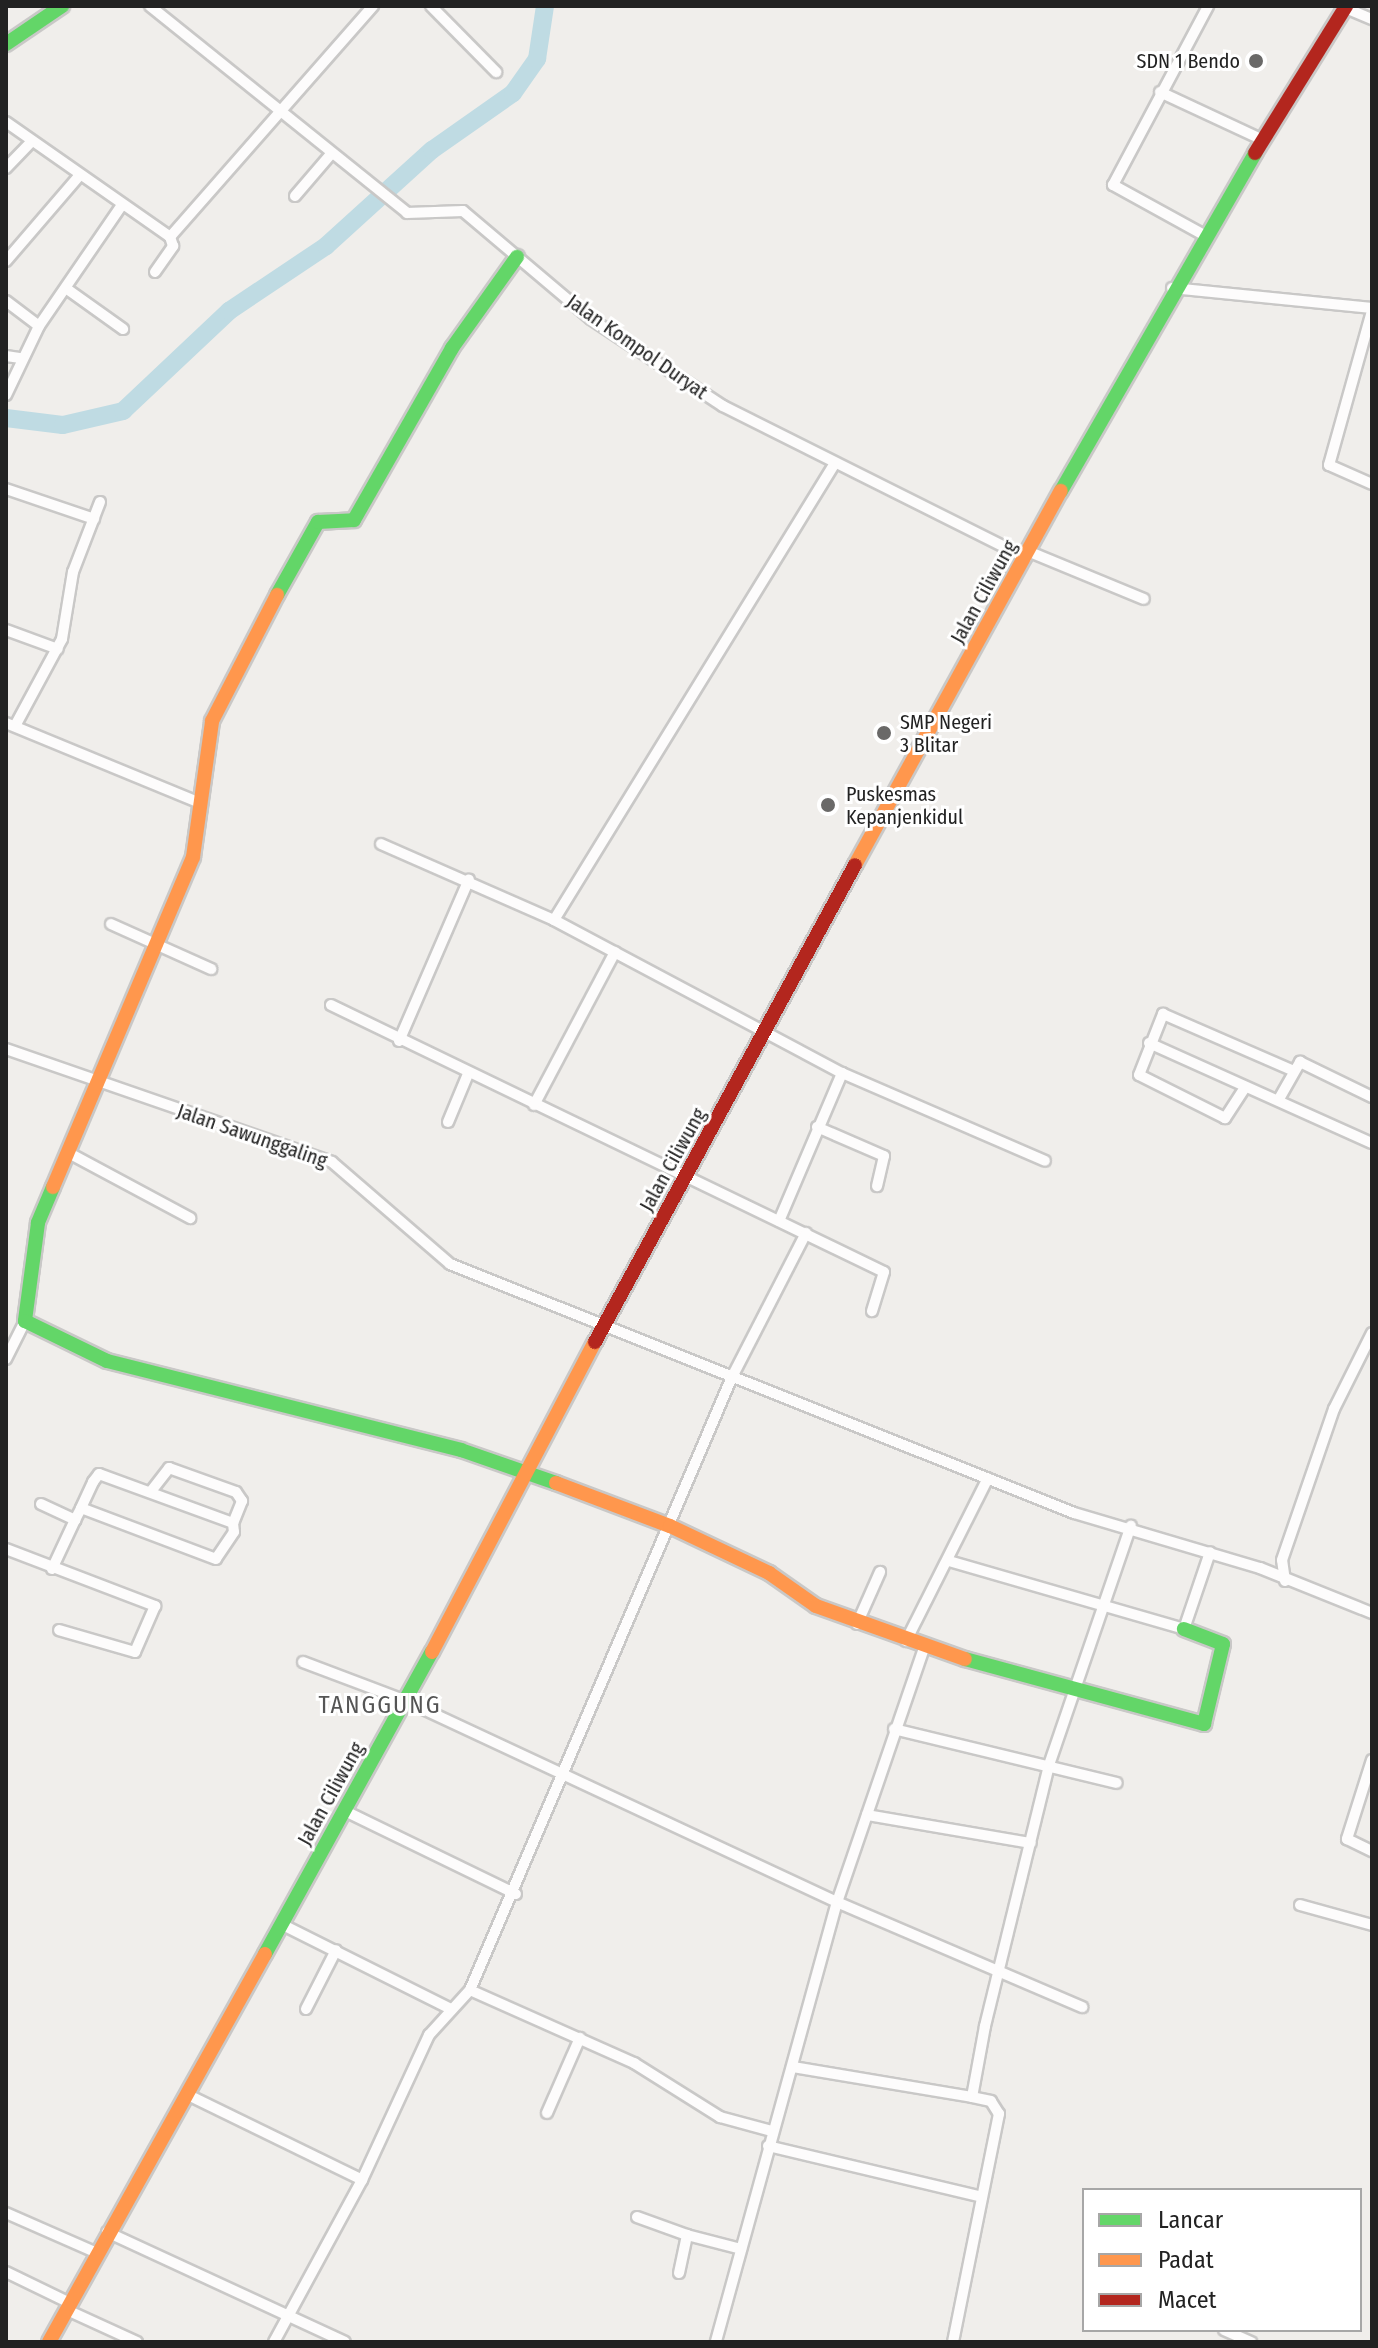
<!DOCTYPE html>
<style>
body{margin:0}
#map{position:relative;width:1378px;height:2348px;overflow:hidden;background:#f0eeeb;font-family:"Fira Sans Condensed",sans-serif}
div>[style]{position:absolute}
.river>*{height:18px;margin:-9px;padding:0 9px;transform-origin:9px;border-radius:9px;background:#bfdbe3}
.roads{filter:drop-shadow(2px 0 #c9c8c7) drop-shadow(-2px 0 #c9c8c7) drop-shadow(0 2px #c9c8c7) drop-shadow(0 -2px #c9c8c7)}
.street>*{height:10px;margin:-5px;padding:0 5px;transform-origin:5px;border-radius:5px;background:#fdfcfc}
.fast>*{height:14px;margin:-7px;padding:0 7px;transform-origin:7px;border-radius:7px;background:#63d668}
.slow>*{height:14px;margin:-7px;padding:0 7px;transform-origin:7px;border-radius:7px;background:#ff974d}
.jam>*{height:14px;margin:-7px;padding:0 7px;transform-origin:7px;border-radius:7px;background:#b3261e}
.dots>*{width:22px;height:22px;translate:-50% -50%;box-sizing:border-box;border:4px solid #fff;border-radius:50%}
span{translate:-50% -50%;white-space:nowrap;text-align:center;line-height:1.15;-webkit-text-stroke:6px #fff;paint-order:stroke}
.poi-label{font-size:20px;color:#222}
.right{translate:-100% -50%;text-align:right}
.left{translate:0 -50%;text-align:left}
.street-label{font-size:20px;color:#222}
.quarter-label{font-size:24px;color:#555;letter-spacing:2px}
.frame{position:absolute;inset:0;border:8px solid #222;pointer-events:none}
.legend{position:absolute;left:1082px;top:2188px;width:280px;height:144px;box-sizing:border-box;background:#fff;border:2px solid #a7a7a7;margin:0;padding:10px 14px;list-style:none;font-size:24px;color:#222}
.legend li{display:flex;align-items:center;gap:16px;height:40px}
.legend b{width:40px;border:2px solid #a7a7a7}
</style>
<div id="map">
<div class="river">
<div style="left:6px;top:418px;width:57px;rotate:7deg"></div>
<div style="left:63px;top:425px;width:62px;rotate:-13.1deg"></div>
<div style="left:123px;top:411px;width:146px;rotate:-43.3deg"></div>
<div style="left:229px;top:311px;width:117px;rotate:-33.8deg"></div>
<div style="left:326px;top:246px;width:143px;rotate:-42.2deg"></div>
<div style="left:432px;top:150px;width:99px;rotate:-35.1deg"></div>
<div style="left:513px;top:93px;width:42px;rotate:-54.8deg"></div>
<div style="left:537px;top:59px;width:54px;rotate:-81.4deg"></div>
</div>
<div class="roads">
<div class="street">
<div style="left:150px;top:6px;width:330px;rotate:38.8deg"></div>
<div style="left:407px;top:213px;width:56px;rotate:-2deg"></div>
<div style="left:463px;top:211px;width:167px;rotate:40.2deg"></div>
<div style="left:591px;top:319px;width:158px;rotate:33.4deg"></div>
<div style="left:723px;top:406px;width:339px;rotate:26.6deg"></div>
<div style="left:431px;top:6px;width:93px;rotate:45.4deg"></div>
<div style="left:1341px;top:6px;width:34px;rotate:23deg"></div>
<div style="left:1160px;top:92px;width:114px;rotate:25deg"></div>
<div style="left:6px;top:122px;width:200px;rotate:35deg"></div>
<div style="left:170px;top:237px;width:308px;rotate:-48.7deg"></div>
<div style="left:6px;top:168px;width:37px;rotate:-46deg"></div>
<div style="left:295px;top:196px;width:55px;rotate:-49.4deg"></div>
<div style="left:1204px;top:235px;width:104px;rotate:-151.2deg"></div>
<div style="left:1113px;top:185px;width:203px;rotate:-62deg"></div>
<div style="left:6px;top:261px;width:113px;rotate:-49.3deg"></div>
<div style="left:155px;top:272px;width:32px;rotate:-55deg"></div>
<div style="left:173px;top:246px;width:9px;rotate:-108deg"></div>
<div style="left:1172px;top:288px;width:201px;rotate:5.7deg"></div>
<div style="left:67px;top:289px;width:69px;rotate:35.5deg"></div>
<div style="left:6px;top:301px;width:41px;rotate:37.1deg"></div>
<div style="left:1372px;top:311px;width:160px;rotate:105.6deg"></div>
<div style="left:1329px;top:465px;width:47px;rotate:23.8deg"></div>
<div style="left:6px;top:356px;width:15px;rotate:8deg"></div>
<div style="left:6px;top:395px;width:76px;rotate:-64.4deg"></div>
<div style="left:39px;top:326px;width:147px;rotate:-55.6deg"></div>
<div style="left:6px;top:489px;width:93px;rotate:18.8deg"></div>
<div style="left:1030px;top:552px;width:123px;rotate:22.4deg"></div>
<div style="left:6px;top:630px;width:55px;rotate:20.1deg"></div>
<div style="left:6px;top:723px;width:208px;rotate:22.4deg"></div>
<div style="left:15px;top:726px;width:99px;rotate:-61.6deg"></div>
<div style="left:62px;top:639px;width:68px;rotate:-80.7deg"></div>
<div style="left:73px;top:572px;width:75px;rotate:-68.9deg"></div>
<div style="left:381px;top:844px;width:189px;rotate:23.7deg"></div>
<div style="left:554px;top:920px;width:326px;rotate:28deg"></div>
<div style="left:842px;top:1073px;width:221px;rotate:23.4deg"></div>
<div style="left:554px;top:920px;width:536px;rotate:-58.41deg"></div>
<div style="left:111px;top:924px;width:110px;rotate:24.2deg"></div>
<div style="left:331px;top:1005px;width:614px;rotate:25.77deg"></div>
<div style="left:884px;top:1272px;width:41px;rotate:107.1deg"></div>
<div style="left:399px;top:1041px;width:176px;rotate:-66.6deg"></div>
<div style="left:1149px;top:1043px;width:244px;rotate:24.2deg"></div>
<div style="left:6px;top:1049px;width:345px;rotate:19.1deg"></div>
<div style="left:332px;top:1162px;width:156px;rotate:40.8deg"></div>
<div style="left:450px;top:1264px;width:672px;rotate:21.75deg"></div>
<div style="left:1074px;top:1513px;width:194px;rotate:16.5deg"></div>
<div style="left:1260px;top:1568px;width:121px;rotate:21.9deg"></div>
<div style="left:1244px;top:1089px;width:35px;rotate:123deg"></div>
<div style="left:1225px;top:1118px;width:96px;rotate:-153.4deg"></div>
<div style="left:1139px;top:1075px;width:66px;rotate:-68.5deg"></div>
<div style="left:1163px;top:1014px;width:141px;rotate:23.5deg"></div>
<div style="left:1279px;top:1099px;width:43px;rotate:-60.4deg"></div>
<div style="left:1300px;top:1062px;width:80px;rotate:25.9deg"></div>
<div style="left:534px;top:1105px;width:173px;rotate:-62.1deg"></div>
<div style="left:448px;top:1122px;width:52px;rotate:-67.4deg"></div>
<div style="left:817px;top:1127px;width:73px;rotate:23.4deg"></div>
<div style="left:884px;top:1156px;width:31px;rotate:103deg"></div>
<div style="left:67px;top:1152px;width:140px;rotate:28.2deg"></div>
<div style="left:779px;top:1221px;width:161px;rotate:-66.9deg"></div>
<div style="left:6px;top:1359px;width:42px;rotate:-63.4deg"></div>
<div style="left:152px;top:1490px;width:28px;rotate:-52deg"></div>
<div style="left:169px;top:1468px;width:71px;rotate:19.7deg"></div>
<div style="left:236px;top:1492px;width:11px;rotate:56deg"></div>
<div style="left:242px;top:1501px;width:24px;rotate:112deg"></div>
<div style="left:41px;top:1504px;width:38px;rotate:25deg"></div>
<div style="left:6px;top:1549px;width:160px;rotate:20.9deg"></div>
<div style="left:155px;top:1606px;width:50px;rotate:113.5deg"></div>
<div style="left:135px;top:1652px;width:79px;rotate:-163.9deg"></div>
<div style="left:949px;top:1561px;width:245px;rotate:16.1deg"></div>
<div style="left:1184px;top:1629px;width:81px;rotate:-71.3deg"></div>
<div style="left:52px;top:1569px;width:54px;rotate:-64.9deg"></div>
<div style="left:75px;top:1520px;width:13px;rotate:-63deg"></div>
<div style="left:81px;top:1508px;width:29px;rotate:-65deg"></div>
<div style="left:93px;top:1482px;width:10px;rotate:-53deg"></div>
<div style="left:99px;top:1474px;width:143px;rotate:20.1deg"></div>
<div style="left:233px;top:1523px;width:9px;rotate:84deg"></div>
<div style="left:234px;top:1532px;width:32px;rotate:124deg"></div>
<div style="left:216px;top:1559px;width:144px;rotate:-159.3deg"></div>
<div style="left:1285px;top:1581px;width:21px;rotate:-98deg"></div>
<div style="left:1282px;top:1560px;width:160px;rotate:-71deg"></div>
<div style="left:1334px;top:1409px;width:85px;rotate:-63.4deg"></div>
<div style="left:857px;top:1624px;width:57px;rotate:-66.1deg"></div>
<div style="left:906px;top:1641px;width:182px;rotate:-63.3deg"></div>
<div style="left:924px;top:1648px;width:268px;rotate:108.9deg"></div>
<div style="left:837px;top:1902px;width:267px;rotate:23.2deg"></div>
<div style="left:303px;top:1662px;width:110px;rotate:20.7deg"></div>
<div style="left:406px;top:1701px;width:476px;rotate:25deg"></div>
<div style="left:837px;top:1902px;width:456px;rotate:105.4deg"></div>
<div style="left:894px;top:1729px;width:229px;rotate:13.6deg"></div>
<div style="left:1372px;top:1760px;width:83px;rotate:107.6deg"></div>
<div style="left:1347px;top:1839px;width:28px;rotate:26deg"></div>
<div style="left:345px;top:1811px;width:190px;rotate:25.9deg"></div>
<div style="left:867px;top:1815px;width:166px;rotate:9.7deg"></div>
<div style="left:1300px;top:1905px;width:75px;rotate:15.5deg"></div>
<div style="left:281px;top:1924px;width:190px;rotate:26.6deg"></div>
<div style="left:470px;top:1990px;width:667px;rotate:-66.86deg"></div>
<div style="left:732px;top:1377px;width:162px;rotate:-62.8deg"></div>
<div style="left:306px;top:2009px;width:66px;rotate:-63deg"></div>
<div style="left:793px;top:2067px;width:181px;rotate:9.5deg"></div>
<div style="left:186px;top:2094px;width:196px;rotate:26deg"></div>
<div style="left:547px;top:2113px;width:82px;rotate:-66.3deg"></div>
<div style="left:768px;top:2146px;width:220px;rotate:13.4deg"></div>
<div style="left:6px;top:2213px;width:97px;rotate:23.7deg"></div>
<div style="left:637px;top:2217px;width:53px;rotate:19.8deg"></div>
<div style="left:107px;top:2232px;width:262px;rotate:24.8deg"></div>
<div style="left:6px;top:2272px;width:71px;rotate:25.8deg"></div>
<div style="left:679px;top:2273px;width:39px;rotate:-78deg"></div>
<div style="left:687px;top:2235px;width:56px;rotate:14.5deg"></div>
<div style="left:67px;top:2310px;width:77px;rotate:24.6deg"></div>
<div style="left:1224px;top:2330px;width:30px;rotate:24deg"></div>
<div style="left:274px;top:2342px;width:184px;rotate:-61.5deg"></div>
<div style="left:362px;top:2180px;width:160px;rotate:-65.2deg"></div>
<div style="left:429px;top:2035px;width:61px;rotate:-47.7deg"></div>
<div style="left:470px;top:1990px;width:180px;rotate:24deg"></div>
<div style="left:634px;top:2063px;width:102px;rotate:32.1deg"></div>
<div style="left:720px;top:2117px;width:54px;rotate:15.1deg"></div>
<div style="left:953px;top:2342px;width:233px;rotate:-78.6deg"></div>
<div style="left:999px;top:2114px;width:15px;rotate:-122deg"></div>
<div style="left:991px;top:2101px;width:19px;rotate:-168deg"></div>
<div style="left:972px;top:2097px;width:72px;rotate:-79.6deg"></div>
<div style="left:985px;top:2026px;width:269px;rotate:-76.2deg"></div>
<div style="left:1049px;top:1765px;width:253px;rotate:-71.1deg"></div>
</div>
<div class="fast">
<div style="left:6px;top:44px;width:68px;rotate:-34.2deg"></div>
<div style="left:1061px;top:491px;width:390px;rotate:-60.1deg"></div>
<div style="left:277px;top:595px;width:84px;rotate:-60.7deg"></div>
<div style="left:318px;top:522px;width:36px;rotate:-3deg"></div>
<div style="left:354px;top:520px;width:198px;rotate:-60.3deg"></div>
<div style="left:452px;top:348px;width:112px;rotate:-54.5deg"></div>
<div style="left:53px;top:1187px;width:39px;rotate:113deg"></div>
<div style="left:38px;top:1223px;width:99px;rotate:97.6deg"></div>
<div style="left:25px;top:1321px;width:91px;rotate:26deg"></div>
<div style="left:107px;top:1361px;width:365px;rotate:14.1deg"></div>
<div style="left:461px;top:1450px;width:101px;rotate:19.2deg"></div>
<div style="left:965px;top:1659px;width:248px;rotate:15.2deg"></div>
<div style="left:1204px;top:1724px;width:82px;rotate:-76.6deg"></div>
<div style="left:1223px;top:1644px;width:42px;rotate:-159deg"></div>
<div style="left:265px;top:1954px;width:345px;rotate:-61.1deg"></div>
</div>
<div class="slow">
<div style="left:855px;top:865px;width:427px;rotate:-61.2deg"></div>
<div style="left:53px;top:1187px;width:358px;rotate:-67deg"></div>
<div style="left:193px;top:857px;width:137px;rotate:-82deg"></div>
<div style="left:212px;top:721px;width:142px;rotate:-62.7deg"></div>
<div style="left:556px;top:1483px;width:122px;rotate:20.7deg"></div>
<div style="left:670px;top:1526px;width:110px;rotate:25.4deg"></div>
<div style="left:769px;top:1573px;width:57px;rotate:35.1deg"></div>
<div style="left:816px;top:1606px;width:158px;rotate:19.6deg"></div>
<div style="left:432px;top:1652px;width:350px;rotate:-62.3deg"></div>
<div style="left:49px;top:2342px;width:444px;rotate:-60.9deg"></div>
</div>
<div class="jam">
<div style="left:1255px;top:153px;width:173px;rotate:-58.2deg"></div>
<div style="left:595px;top:1342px;width:543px;rotate:-61.41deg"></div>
</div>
</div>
<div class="dots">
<div style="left:1256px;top:61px;background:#6a6968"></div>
<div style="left:884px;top:733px;background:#6a6968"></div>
<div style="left:828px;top:805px;background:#6a6968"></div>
</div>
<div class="poi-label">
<span class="right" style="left:1240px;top:61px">SDN 1 Bendo</span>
<span class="left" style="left:900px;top:734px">SMP Negeri<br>3 Blitar</span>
<span class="left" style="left:846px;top:806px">Puskesmas<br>Kepanjenkidul</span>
</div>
<div class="street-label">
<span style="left:637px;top:347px;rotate:35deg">Jalan Kompol Duryat</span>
<span style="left:984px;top:592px;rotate:-61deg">Jalan Ciliwung</span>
<span style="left:252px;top:1136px;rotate:19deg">Jalan Sawunggaling</span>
<span style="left:673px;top:1160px;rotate:-61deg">Jalan Ciliwung</span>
<span style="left:331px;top:1794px;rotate:-61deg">Jalan Ciliwung</span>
</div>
<div class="quarter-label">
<span style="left:380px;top:1706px">TANGGUNG</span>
</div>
<div class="frame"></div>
<ul class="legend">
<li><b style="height:10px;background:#63d668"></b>Lancar</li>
<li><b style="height:10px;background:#ff974d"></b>Padat</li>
<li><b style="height:10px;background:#b3261e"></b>Macet</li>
</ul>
</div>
